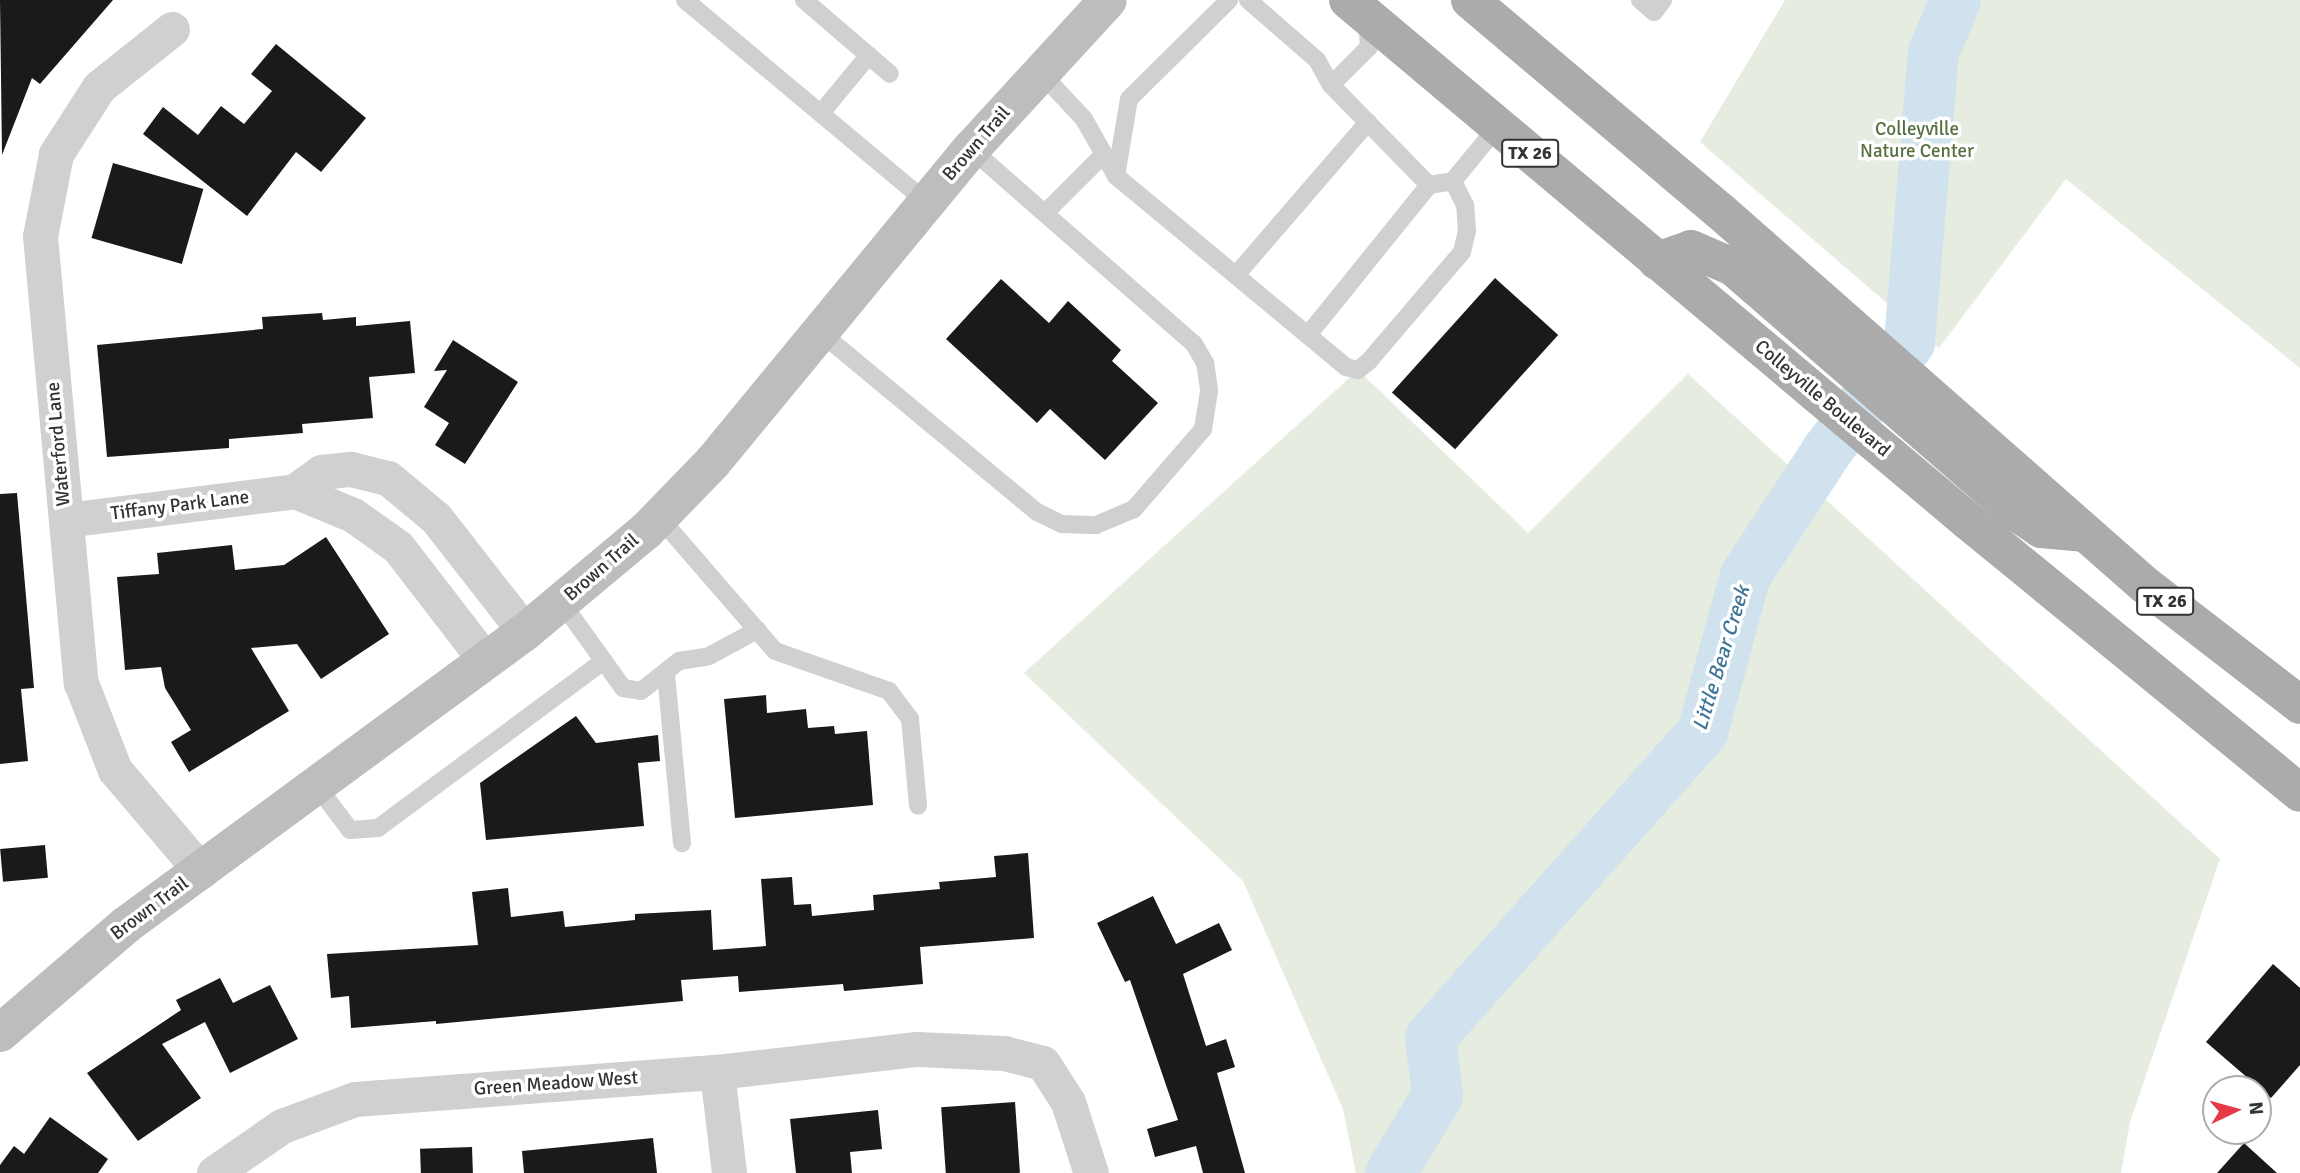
<!DOCTYPE html>
<style>
body{margin:0}
#map{position:relative;width:2300px;height:1173px;overflow:hidden;background:#fff;font-family:Signika,sans-serif}
div>[style]{position:absolute}
.green>*{inset:0;background:#e6ecdf}
.river>*{height:51px;margin:-25.5px;padding:0 25.5px;transform-origin:25.5px;border-radius:25.5px;background:#cfe2ee}
.building>*{inset:0;background:#1a1a1a;transform-origin:0 0}
.lane>*{height:18px;margin:-9px;padding:0 9px;transform-origin:9px;border-radius:9px;background:#d0d0d0}
.street>*{height:35px;margin:-17.5px;padding:0 17.5px;transform-origin:17.5px;border-radius:17.5px;background:#d0d0d0}
.secondary>*{height:38px;margin:-19px;padding:0 19px;transform-origin:19px;border-radius:19px;background:#bdbdbd}
.primary>*{height:38px;margin:-19px;padding:0 19px;transform-origin:19px;border-radius:19px;background:#ababab}
span{translate:-50% -50%;white-space:nowrap;text-align:center;line-height:1.15;-webkit-text-stroke:7px #fff;paint-order:stroke}
.shield-label span{padding:2px 5px;background:#fff;border:2px solid;border-radius:5px;-webkit-text-stroke-width:0}
.shield-label{font-size:18px;color:#333;font-weight:700}
.park-label{font-size:19px;color:#56703f}
.street-label{font-size:19px;color:#333}
.water-label{font-size:21px;color:#3f7597;font-style:italic}
.north{position:absolute;left:2202px;top:1075px;width:70px;height:70px;box-sizing:border-box;background:#fff;border:2px solid #adadad;border-radius:50%;rotate:85deg;font-size:19px;font-weight:700;line-height:28px;text-align:center;color:#333}
.north::after{content:'';display:block;margin:auto;width:24px;height:32px;background:#e63946;clip-path:polygon(50% 0,100% 100%,50% 72%,0 100%)}
</style>
<div id="map">
<div class="green">
<div style="clip-path:polygon(1785px 0,2300px 0,2300px 368px,2066px 179px,1939px 348px,1700px 142px)"></div>
<div style="clip-path:polygon(1358px 370px,1528px 533px,1688px 374px,2220px 859px,2130px 1122px,2121px 1173px,1356px 1173px,1343px 1109px,1243px 881px,1024px 673px)"></div>
</div>
<div class="river">
<div style="left:1390px;top:1173px;width:91px;rotate:-58.9deg"></div>
<div style="left:1437px;top:1095px;width:58px;rotate:-96.9deg"></div>
<div style="left:1430px;top:1037px;width:409px;rotate:-48.3deg"></div>
<div style="left:1702px;top:732px;width:163px;rotate:-74.7deg"></div>
<div style="left:1745px;top:575px;width:148px;rotate:-56.8deg"></div>
<div style="left:1826px;top:451px;width:137px;rotate:-52.7deg"></div>
<div style="left:1909px;top:342px;width:291px;rotate:-85.3deg"></div>
<div style="left:1933px;top:52px;width:56px;rotate:-67.1deg"></div>
</div>
<div class="building">
<div style="clip-path:polygon(0 0,113px 0,40px 84px,32px 78px,2px 155px)"></div>
<div style="clip-path:polygon(276px 44px,366px 118px,321px 172px,296px 152px,247px 216px,143px 134px,163px 107px,198px 135px,221px 106px,244px 124px,272px 91px,251px 74px)"></div>
<div style="left:113px;top:163px;width:94px;height:78px;rotate:16deg"></div>
<div style="left:1495px;top:278px;width:85px;height:154px;rotate:42deg"></div>
<div style="clip-path:polygon(1001px 279px,1049px 323px,1068px 301px,1121px 350px,1112px 361px,1158px 403px,1105px 460px,1050px 409px,1037px 423px,946px 339px)"></div>
<div style="clip-path:polygon(322px 313px,323px 320px,356px 317px,356px 326px,410px 321px,415px 373px,369px 377px,373px 418px,302px 424px,303px 433px,229px 439px,229px 448px,107px 457px,97px 345px,263px 329px,262px 317px)"></div>
<div style="clip-path:polygon(453px 340px,518px 382px,465px 464px,435px 445px,449px 423px,424px 407px,447px 370px,434px 371px)"></div>
<div style="clip-path:polygon(17px 493px,34px 688px,21px 689px,28px 761px,0 764px,0 494px)"></div>
<div style="clip-path:polygon(326px 537px,389px 634px,321px 679px,297px 644px,251px 648px,289px 711px,189px 772px,171px 742px,191px 730px,165px 688px,161px 667px,125px 670px,117px 577px,159px 574px,157px 553px,232px 545px,235px 570px,284px 565px)"></div>
<div style="clip-path:polygon(766px 695px,767px 713px,806px 709px,808px 728px,834px 726px,835px 734px,867px 731px,873px 805px,735px 818px,724px 699px)"></div>
<div style="clip-path:polygon(576px 716px,596px 743px,658px 735px,660px 761px,638px 763px,644px 826px,486px 840px,480px 783px)"></div>
<div style="left:45px;top:845px;width:33px;height:45px;rotate:85deg"></div>
<div style="clip-path:polygon(1028px 853px,1034px 938px,920px 947px,923px 984px,844px 991px,843px 984px,739px 992px,738px 976px,681px 980px,683px 1001px,436px 1024px,436px 1021px,351px 1028px,349px 996px,331px 998px,327px 954px,478px 945px,472px 892px,508px 888px,511px 917px,563px 911px,565px 927px,635px 920px,635px 914px,711px 910px,713px 950px,766px 946px,761px 879px,792px 877px,794px 905px,811px 904px,812px 916px,874px 910px,873px 895px,940px 889px,939px 882px,996px 877px,994px 856px)"></div>
<div style="clip-path:polygon(1153px 896px,1176px 944px,1219px 923px,1232px 950px,1183px 974px,1206px 1046px,1226px 1039px,1235px 1067px,1217px 1073px,1245px 1173px,1203px 1173px,1196px 1146px,1155px 1157px,1147px 1129px,1178px 1120px,1130px 980px,1125px 982px,1097px 923px)"></div>
<div style="clip-path:polygon(2273px 964px,2300px 988px,2300px 1065px,2271px 1098px,2206px 1042px)"></div>
<div style="clip-path:polygon(220px 978px,233px 1003px,270px 985px,298px 1039px,230px 1073px,205px 1022px,162px 1044px,201px 1098px,138px 1141px,87px 1073px,181px 1010px,176px 1000px)"></div>
<div style="left:1015px;top:1102px;width:71px;height:74px;rotate:86deg"></div>
<div style="clip-path:polygon(878px 1110px,882px 1149px,850px 1152px,852px 1173px,796px 1173px,790px 1119px)"></div>
<div style="clip-path:polygon(50px 1117px,108px 1159px,98px 1173px,0 1173px,0 1165px,14px 1146px,24px 1154px)"></div>
<div style="clip-path:polygon(653px 1138px,657px 1173px,524px 1173px,522px 1151px)"></div>
<div style="clip-path:polygon(2244px 1143px,2277px 1173px,2217px 1173px)"></div>
<div style="left:472px;top:1147px;width:26px;height:52px;rotate:88deg"></div>
</div>
<div class="lane">
<div style="left:685px;top:0;width:315px;rotate:39.9deg"></div>
<div style="left:804px;top:0;width:113px;rotate:40.7deg"></div>
<div style="left:1248px;top:0;width:91px;rotate:41deg"></div>
<div style="left:1317px;top:60px;width:29px;rotate:61deg"></div>
<div style="left:1331px;top:85px;width:140px;rotate:45.6deg"></div>
<div style="left:1429px;top:185px;width:24px;rotate:-9deg"></div>
<div style="left:1453px;top:181px;width:71px;rotate:-50.7deg"></div>
<div style="left:1640px;top:0;width:18px;rotate:41deg"></div>
<div style="left:1654px;top:12px;width:15px;rotate:-53deg"></div>
<div style="left:1040px;top:72px;width:64px;rotate:46.9deg"></div>
<div style="left:1084px;top:119px;width:65px;rotate:60.7deg"></div>
<div style="left:1116px;top:176px;width:299px;rotate:39.7deg"></div>
<div style="left:1346px;top:367px;width:12px;rotate:14deg"></div>
<div style="left:1358px;top:370px;width:14px;rotate:-39deg"></div>
<div style="left:1369px;top:361px;width:143px;rotate:-49.5deg"></div>
<div style="left:1462px;top:252px;width:22px;rotate:-77deg"></div>
<div style="left:1467px;top:231px;width:26px;rotate:-94deg"></div>
<div style="left:1465px;top:205px;width:27px;rotate:-117deg"></div>
<div style="left:1331px;top:85px;width:54px;rotate:-45deg"></div>
<div style="left:1369px;top:47px;width:28px;rotate:-94deg"></div>
<div style="left:821px;top:113px;width:75px;rotate:-50.4deg"></div>
<div style="left:1116px;top:176px;width:78px;rotate:-80.4deg"></div>
<div style="left:1129px;top:99px;width:141px;rotate:-44.7deg"></div>
<div style="left:1045px;top:213px;width:83px;rotate:-45deg"></div>
<div style="left:1236px;top:275px;width:202px;rotate:-49.2deg"></div>
<div style="left:820px;top:332px;width:282px;rotate:39.7deg"></div>
<div style="left:1037px;top:512px;width:28px;rotate:26deg"></div>
<div style="left:1062px;top:524px;width:34px;rotate:2deg"></div>
<div style="left:1096px;top:525px;width:41px;rotate:-22.8deg"></div>
<div style="left:1134px;top:509px;width:106px;rotate:-49.2deg"></div>
<div style="left:1203px;top:429px;width:39px;rotate:-81deg"></div>
<div style="left:1209px;top:390px;width:27px;rotate:-98deg"></div>
<div style="left:1205px;top:363px;width:22px;rotate:-120deg"></div>
<div style="left:1194px;top:344px;width:296px;rotate:-138.8deg"></div>
<div style="left:1308px;top:335px;width:193px;rotate:-51.1deg"></div>
<div style="left:659px;top:517px;width:177px;rotate:49.1deg"></div>
<div style="left:775px;top:651px;width:121px;rotate:19.3deg"></div>
<div style="left:889px;top:691px;width:35px;rotate:53deg"></div>
<div style="left:910px;top:719px;width:87px;rotate:84.7deg"></div>
<div style="left:562px;top:603px;width:105px;rotate:54.3deg"></div>
<div style="left:623px;top:688px;width:18px;rotate:9deg"></div>
<div style="left:641px;top:691px;width:48px;rotate:-38.3deg"></div>
<div style="left:679px;top:661px;width:30px;rotate:-9deg"></div>
<div style="left:709px;top:656px;width:55px;rotate:-28.4deg"></div>
<div style="left:666px;top:674px;width:170px;rotate:84.6deg"></div>
<div style="left:317px;top:786px;width:55px;rotate:53.1deg"></div>
<div style="left:350px;top:830px;width:28px;rotate:-4deg"></div>
<div style="left:378px;top:828px;width:281px;rotate:-36.5deg"></div>
</div>
<div class="street">
<div style="left:172px;top:29px;width:93px;rotate:141.5deg"></div>
<div style="left:99px;top:87px;width:80px;rotate:122.7deg"></div>
<div style="left:56px;top:154px;width:84px;rotate:101deg"></div>
<div style="left:40px;top:236px;width:449px;rotate:84.8deg"></div>
<div style="left:81px;top:683px;width:93px;rotate:68.7deg"></div>
<div style="left:115px;top:770px;width:133px;rotate:49.6deg"></div>
<div style="left:295px;top:491px;width:63px;rotate:22.5deg"></div>
<div style="left:353px;top:515px;width:55px;rotate:35.4deg"></div>
<div style="left:398px;top:547px;width:143px;rotate:52.4deg"></div>
<div style="left:66px;top:520px;width:231px;rotate:-7.2deg"></div>
<div style="left:295px;top:491px;width:32px;rotate:-36deg"></div>
<div style="left:321px;top:472px;width:30px;rotate:-6deg"></div>
<div style="left:351px;top:469px;width:38px;rotate:14deg"></div>
<div style="left:388px;top:478px;width:62px;rotate:39.8deg"></div>
<div style="left:436px;top:518px;width:145px;rotate:52deg"></div>
<div style="left:717px;top:1072px;width:102px;rotate:83.2deg"></div>
<div style="left:214px;top:1173px;width:83px;rotate:-34.7deg"></div>
<div style="left:282px;top:1126px;width:78px;rotate:-20.3deg"></div>
<div style="left:355px;top:1099px;width:363px;rotate:-4.3deg"></div>
<div style="left:717px;top:1072px;width:201px;rotate:-6.6deg"></div>
<div style="left:917px;top:1049px;width:87px;rotate:2.6deg"></div>
<div style="left:1004px;top:1053px;width:40px;rotate:14.4deg"></div>
<div style="left:1043px;top:1063px;width:46px;rotate:57.3deg"></div>
<div style="left:1068px;top:1102px;width:75px;rotate:72.1deg"></div>
</div>
<div class="secondary">
<div style="left:0;top:1033px;width:166px;rotate:-40.6deg"></div>
<div style="left:126px;top:925px;width:495px;rotate:-36.3deg"></div>
<div style="left:525px;top:632px;width:158px;rotate:-39.9deg"></div>
<div style="left:646px;top:531px;width:95px;rotate:-45.9deg"></div>
<div style="left:712px;top:463px;width:407px;rotate:-50.5deg"></div>
<div style="left:971px;top:149px;width:202px;rotate:-47.4deg"></div>
</div>
<div class="primary">
<div style="left:1348px;top:0;width:810px;rotate:40.04deg"></div>
<div style="left:1968px;top:521px;width:429px;rotate:39.3deg"></div>
<div style="left:1470px;top:0;width:327px;rotate:40.2deg"></div>
<div style="left:1720px;top:211px;width:566px;rotate:41.35deg"></div>
<div style="left:2145px;top:585px;width:196px;rotate:37.7deg"></div>
<div style="left:1657px;top:261px;width:36px;rotate:-19deg"></div>
<div style="left:1691px;top:249px;width:46px;rotate:23.2deg"></div>
<div style="left:1733px;top:267px;width:374px;rotate:40.9deg"></div>
<div style="left:2016px;top:512px;width:30px;rotate:34deg"></div>
<div style="left:2041px;top:529px;width:45px;rotate:5.1deg"></div>
</div>
<div class="shield-label">
<span style="left:1530px;top:153px">TX 26</span>
<span style="left:2165px;top:601px">TX 26</span>
</div>
<div class="park-label">
<span style="left:1917px;top:141px">Colleyville<br>Nature Center</span>
</div>
<div class="street-label">
<span style="left:977px;top:144px;rotate:-49deg">Brown Trail</span>
<span style="left:1822px;top:399px;rotate:40deg">Colleyville Boulevard</span>
<span style="left:59px;top:444px;rotate:-95deg">Waterford Lane</span>
<span style="left:180px;top:506px;rotate:-7deg">Tiffany Park Lane</span>
<span style="left:602px;top:568px;rotate:-41deg">Brown Trail</span>
<span style="left:150px;top:909px;rotate:-37deg">Brown Trail</span>
<span style="left:556px;top:1084px;rotate:-4deg">Green Meadow West</span>
</div>
<div class="water-label">
<span style="left:1721px;top:658px;rotate:-73deg">Little Bear Creek</span>
</div>
<div class="north">N</div>
</div>
